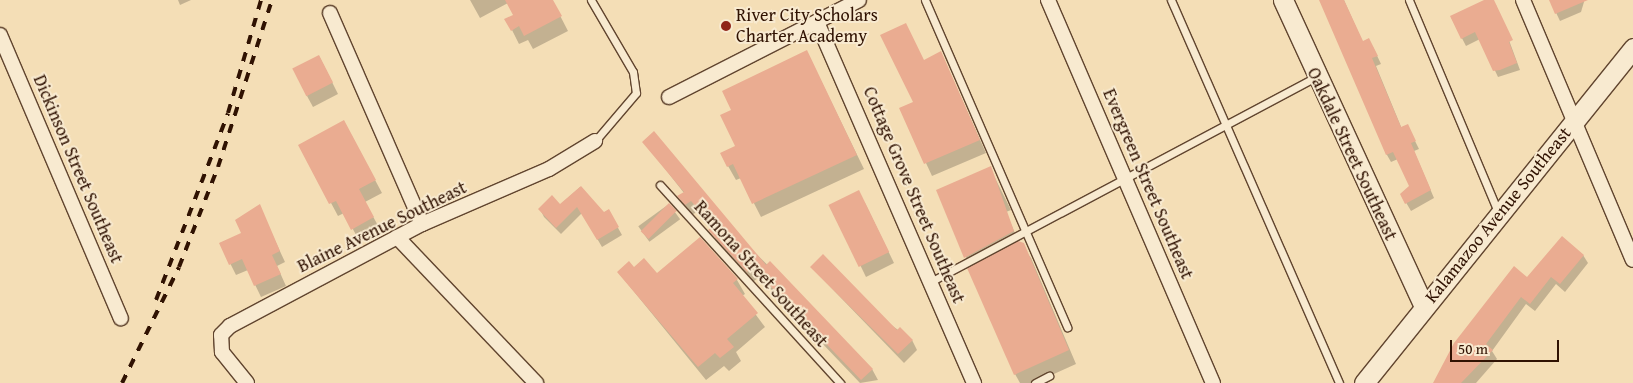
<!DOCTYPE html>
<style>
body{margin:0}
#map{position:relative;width:1633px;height:383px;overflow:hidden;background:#f4deb6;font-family:"Gentium Book Plus",serif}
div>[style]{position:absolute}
.shadow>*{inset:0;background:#0003;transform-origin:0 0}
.building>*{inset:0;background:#eaac91;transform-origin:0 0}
.roads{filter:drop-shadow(1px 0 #61452f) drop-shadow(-1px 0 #61452f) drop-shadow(0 1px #61452f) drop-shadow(0 -1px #61452f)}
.lane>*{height:7px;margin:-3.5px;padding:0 3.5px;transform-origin:3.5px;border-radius:3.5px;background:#f8ead0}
.street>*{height:14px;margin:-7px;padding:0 7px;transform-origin:7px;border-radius:7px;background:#f8ead0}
.secondary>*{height:19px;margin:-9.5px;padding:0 9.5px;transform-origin:9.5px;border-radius:9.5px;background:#f8ead0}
.rail>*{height:4px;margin-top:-2px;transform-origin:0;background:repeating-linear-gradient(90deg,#301202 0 9px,transparent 0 18px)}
.dots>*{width:14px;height:14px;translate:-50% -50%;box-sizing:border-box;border:2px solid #f8ead0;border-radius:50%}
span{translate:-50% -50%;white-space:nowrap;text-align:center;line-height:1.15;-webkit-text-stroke:4px #f8ead0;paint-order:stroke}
.poi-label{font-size:18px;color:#301202}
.left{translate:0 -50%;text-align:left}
.street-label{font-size:18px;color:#301202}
.scale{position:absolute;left:1450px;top:340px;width:109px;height:22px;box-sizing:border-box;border:2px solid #301202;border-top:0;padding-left:6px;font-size:15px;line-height:18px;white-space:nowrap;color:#301202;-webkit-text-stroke:4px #f8ead0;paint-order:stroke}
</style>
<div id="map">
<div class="shadow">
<div style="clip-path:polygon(178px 0,191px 0,180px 5px)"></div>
<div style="clip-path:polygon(470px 0,552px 0,568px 31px,533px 49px,528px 40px,519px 44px,512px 30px,515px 15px,508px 3px,480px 18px)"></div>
<div style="clip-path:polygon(1320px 0,1344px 0,1363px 43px,1373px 47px,1381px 64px,1376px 66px,1402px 129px,1411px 133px,1419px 149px,1414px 151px,1434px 198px,1411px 211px,1401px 194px,1410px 186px,1398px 159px,1391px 162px,1387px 155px)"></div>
<div style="clip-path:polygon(1487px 0,1496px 5px,1520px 70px,1498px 77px,1480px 39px,1466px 46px,1451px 17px)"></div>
<div style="clip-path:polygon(1550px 0,1584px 0,1584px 2px,1581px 12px,1560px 21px)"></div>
<div style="clip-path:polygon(807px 52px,864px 169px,761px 217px,741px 178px,736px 180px,728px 166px,737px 147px)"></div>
<div style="clip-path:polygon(941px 53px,986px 153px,932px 176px,901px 109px,914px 103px,924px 61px)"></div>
<div style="clip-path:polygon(319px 56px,338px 94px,313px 107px,307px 96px)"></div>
<div style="clip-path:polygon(351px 135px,382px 193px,365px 202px,381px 231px,360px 242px,344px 213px,338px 216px,300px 145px)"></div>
<div style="clip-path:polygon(644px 142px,872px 369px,878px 380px,860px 383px,759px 277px,753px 282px,716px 241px,713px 228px,698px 211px,692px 215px,685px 207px,679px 197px,684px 193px)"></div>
<div style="clip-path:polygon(990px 168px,1011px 210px,1006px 212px,1019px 243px,1031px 258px,1076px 364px,1034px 383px,1020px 383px,1015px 374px,938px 191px)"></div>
<div style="clip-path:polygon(580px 187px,604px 213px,608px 210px,622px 235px,602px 247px,582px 213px,561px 234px,544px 217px,540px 209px,560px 205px)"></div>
<div style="clip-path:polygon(865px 203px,894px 263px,866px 277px,831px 205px)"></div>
<div style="left:669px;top:204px;width:19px;height:38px;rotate:54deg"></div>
<div style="clip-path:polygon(259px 206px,285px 262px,277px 266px,286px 286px,261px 297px,248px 270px,236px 275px,220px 243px,242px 234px)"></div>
<div style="clip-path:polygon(700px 239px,737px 280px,745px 294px,742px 296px,765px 327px,736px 352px,741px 361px,729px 371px,724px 366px,706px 380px,618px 272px,634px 268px,657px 275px)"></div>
<div style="clip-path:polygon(1583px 255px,1588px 263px,1565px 292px,1556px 284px,1535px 311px,1526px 304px,1492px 351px,1497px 359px,1476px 383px,1434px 383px,1456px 344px,1527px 279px)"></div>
<div style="clip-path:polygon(811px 267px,912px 340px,917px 350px,904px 363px)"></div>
</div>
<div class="building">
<div style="clip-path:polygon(505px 0,553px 0,562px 16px,524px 36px,519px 26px,511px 31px,504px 19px,513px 15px)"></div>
<div style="clip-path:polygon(1319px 0,1344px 0,1363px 41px,1369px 38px,1378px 56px,1372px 58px,1401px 127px,1408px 124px,1416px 141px,1411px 143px,1431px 190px,1405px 204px,1400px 194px,1409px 186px,1393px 152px,1386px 155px)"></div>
<div style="clip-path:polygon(1484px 0,1494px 0,1513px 40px,1509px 42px,1517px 63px,1500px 70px,1493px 71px,1475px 32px,1461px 39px,1450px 16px)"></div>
<div style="clip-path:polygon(1549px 0,1588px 0,1555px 14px)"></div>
<div style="clip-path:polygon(906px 23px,924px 60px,941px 51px,980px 140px,924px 164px,899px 108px,913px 102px,880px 35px)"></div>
<div style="clip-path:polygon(807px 50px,857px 155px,752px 204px,733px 164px,727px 167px,720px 153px,735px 146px,720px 115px,731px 110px,722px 91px)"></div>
<div style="left:319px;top:55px;width:31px;height:30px;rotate:63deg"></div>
<div style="clip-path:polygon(344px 120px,376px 180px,359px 189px,374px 217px,351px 230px,336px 201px,329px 204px,298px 145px)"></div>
<div style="clip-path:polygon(654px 131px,766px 265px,770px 261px,873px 369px,861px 380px,752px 267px,747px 272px,708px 230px,713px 226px,691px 201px,685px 205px,677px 196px,684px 192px,642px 142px)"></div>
<div style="clip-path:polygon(991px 166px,1014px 231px,964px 258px,936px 190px)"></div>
<div style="clip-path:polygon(581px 186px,604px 212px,609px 209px,619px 227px,597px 240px,577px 207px,556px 228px,538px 209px,552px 195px,560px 204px)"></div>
<div style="left:859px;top:190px;width:69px;height:34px;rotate:64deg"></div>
<div style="left:669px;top:203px;width:11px;height:40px;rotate:45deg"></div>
<div style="clip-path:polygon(260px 204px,280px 251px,272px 255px,281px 274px,254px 286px,242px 259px,229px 265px,219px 243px,241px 233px,235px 220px)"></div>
<div style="clip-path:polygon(1562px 236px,1584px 255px,1560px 284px,1551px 277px,1530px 304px,1521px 297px,1486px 344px,1493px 350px,1461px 383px,1433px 383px,1454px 343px,1514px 266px,1527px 277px)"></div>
<div style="clip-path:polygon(700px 237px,738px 279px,733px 283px,758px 313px,727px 339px,734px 347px,720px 358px,715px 353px,698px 367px,617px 272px,629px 261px,634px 267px,644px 258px,657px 273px)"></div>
<div style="clip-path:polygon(1018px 241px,1024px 243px,1069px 350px,1014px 375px,967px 268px)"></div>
<div style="clip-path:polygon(823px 254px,897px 330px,900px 327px,913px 340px,898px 354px,810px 267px)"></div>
</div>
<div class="roads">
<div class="lane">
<div style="left:591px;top:0;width:83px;rotate:59.7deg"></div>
<div style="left:633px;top:72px;width:21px;rotate:82deg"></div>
<div style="left:636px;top:93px;width:63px;rotate:130.5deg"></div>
<div style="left:925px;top:0;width:357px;rotate:66.5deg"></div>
<div style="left:1171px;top:0;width:418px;rotate:66.3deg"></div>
<div style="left:1409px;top:0;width:230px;rotate:67.2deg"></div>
<div style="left:660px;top:185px;width:268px;rotate:47.7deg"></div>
<div style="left:932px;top:281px;width:434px;rotate:-28deg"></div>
<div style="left:1035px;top:383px;width:16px;rotate:-27deg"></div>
</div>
<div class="street">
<div style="left:1048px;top:0;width:417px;rotate:66.7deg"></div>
<div style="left:1523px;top:0;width:282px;rotate:67.1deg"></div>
<div style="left:330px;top:13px;width:230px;rotate:66.4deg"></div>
<div style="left:817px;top:22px;width:394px;rotate:66.5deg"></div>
<div style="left:0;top:35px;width:308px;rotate:66.9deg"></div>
<div style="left:669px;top:97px;width:213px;rotate:-27deg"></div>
<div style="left:397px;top:237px;width:202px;rotate:46.4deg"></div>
<div style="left:247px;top:383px;width:40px;rotate:-129deg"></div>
<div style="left:222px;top:352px;width:17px;rotate:-93deg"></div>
<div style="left:221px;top:335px;width:13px;rotate:-45deg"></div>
<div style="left:230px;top:326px;width:217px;rotate:-28deg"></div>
<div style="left:422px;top:224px;width:138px;rotate:-23.4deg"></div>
<div style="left:549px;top:169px;width:54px;rotate:-31.3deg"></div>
</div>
<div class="secondary">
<div style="left:1283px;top:0;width:338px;rotate:65.3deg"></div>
<div style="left:1364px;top:383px;width:430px;rotate:-51.2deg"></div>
</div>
</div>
<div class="rail">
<div style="left:156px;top:300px;width:200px;rotate:-68.9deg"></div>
<div style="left:228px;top:113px;width:118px;rotate:-73.7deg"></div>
<div style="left:122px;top:383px;width:129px;rotate:-63.8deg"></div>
<div style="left:179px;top:267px;width:107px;rotate:-68.7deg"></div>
<div style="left:218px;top:167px;width:176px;rotate:-72.1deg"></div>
</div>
<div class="dots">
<div style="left:726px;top:26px;background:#8f2418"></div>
</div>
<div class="poi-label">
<span class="left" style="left:736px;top:26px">River City Scholars<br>Charter Academy</span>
</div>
<div class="street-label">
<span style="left:1352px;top:154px;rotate:65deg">Oakdale Street Southeast</span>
<span style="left:78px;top:169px;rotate:67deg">Dickinson Street Southeast</span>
<span style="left:1148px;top:184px;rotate:67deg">Evergreen Street Southeast</span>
<span style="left:914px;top:195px;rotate:67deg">Cottage Grove Street Southeast</span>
<span style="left:1498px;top:215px;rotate:-51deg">Kalamazoo Avenue Southeast</span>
<span style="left:382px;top:227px;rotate:-26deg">Blaine Avenue Southeast</span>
<span style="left:761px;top:274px;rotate:48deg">Ramona Street Southeast</span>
</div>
<div class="scale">50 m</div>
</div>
